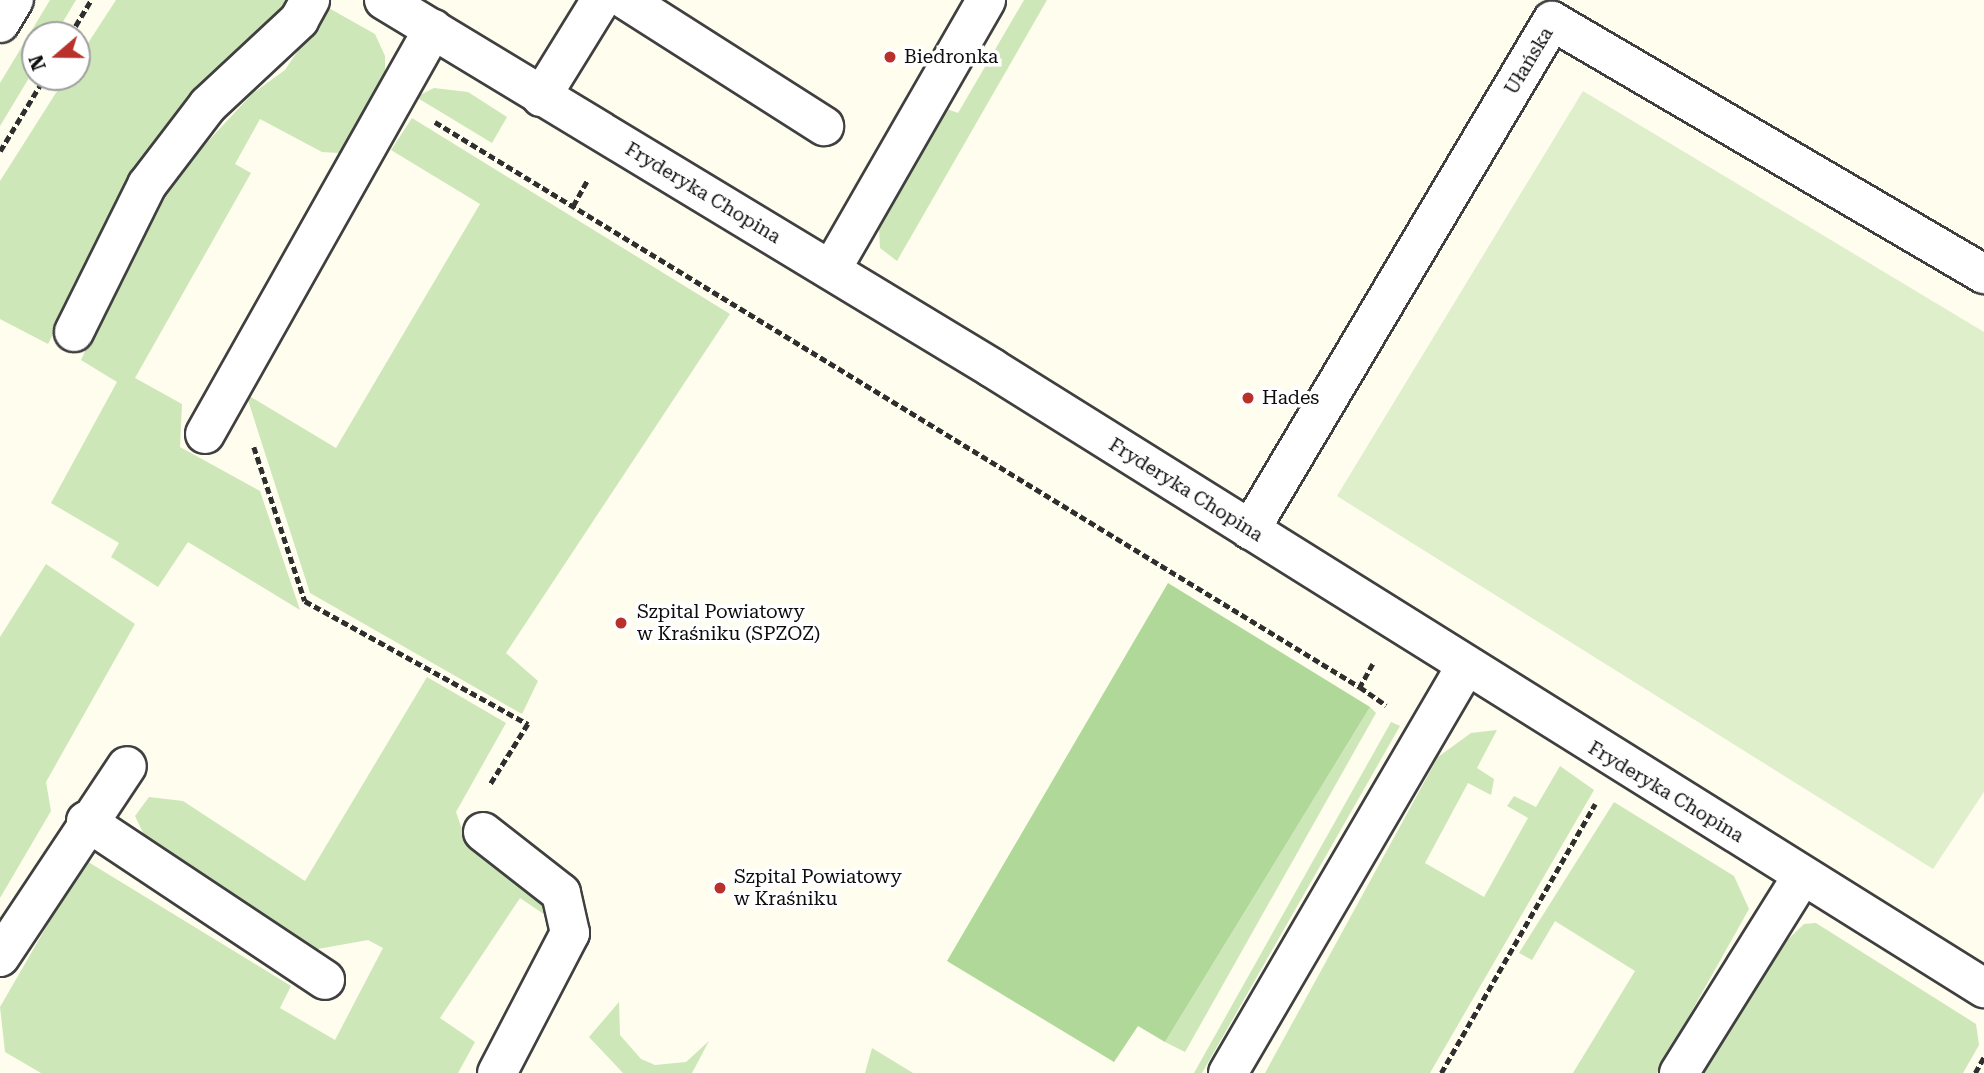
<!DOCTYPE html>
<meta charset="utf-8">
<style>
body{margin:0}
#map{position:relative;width:1984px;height:1073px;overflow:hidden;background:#fefdee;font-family:"Roboto Serif",serif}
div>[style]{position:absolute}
.green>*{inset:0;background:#cde7b9}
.forest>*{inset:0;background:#afd899}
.pitch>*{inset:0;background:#dfefcb}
.path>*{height:4.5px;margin-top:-2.25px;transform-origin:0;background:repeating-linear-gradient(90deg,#2f2f2f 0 7px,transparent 0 10.5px)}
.roads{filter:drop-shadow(2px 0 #404040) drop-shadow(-2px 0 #404040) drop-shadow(0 2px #404040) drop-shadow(0 -2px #404040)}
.minor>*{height:38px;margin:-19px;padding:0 19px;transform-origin:19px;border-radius:19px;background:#fff}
.dots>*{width:19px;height:19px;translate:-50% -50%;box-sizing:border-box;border:4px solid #fff;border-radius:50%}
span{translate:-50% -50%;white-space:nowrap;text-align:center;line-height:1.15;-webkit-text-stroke:7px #fff;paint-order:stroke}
.poi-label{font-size:19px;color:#0d0d0d}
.left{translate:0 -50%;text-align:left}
.street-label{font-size:19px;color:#0d0d0d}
.north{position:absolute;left:21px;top:21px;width:70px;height:70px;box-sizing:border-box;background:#fff;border:2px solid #9e9e9e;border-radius:50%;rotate:250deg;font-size:19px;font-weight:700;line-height:28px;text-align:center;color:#0d0d0d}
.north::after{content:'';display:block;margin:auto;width:24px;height:32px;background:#b8312a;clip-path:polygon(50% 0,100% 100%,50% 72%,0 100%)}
</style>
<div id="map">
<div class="green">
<div style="clip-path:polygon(50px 0,76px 0,55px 35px,35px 35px,35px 68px,0 126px,0 83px)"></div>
<div style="clip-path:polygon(116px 0,292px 0,251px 45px,186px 98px,138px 171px,48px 344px,0 319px,0 181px,66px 77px,77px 77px,77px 60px)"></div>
<div style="clip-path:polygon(1024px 0,1047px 0,897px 261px,880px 248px,879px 227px,947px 109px,958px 113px)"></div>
<div style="clip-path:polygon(327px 7px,375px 34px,385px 56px,385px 81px,339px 153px,322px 152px,260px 119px,235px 164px,251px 173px,135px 378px,182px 404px,180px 447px,260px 491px,300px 610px,188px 542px,158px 587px,111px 557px,119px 543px,51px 503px,117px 382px,81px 360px,157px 196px,252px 94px,285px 70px)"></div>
<div style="clip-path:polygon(434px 88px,468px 92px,507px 117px,492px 143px,416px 97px)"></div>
<div style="clip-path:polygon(412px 118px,730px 314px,506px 653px,538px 681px,522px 714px,310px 593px,246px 394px,336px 448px,480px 204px,391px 150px)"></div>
<div style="clip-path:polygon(46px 564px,135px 624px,46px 782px,51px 811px,0 898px,0 637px)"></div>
<div style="clip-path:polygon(427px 677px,506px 723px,456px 812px,465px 838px,549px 903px,554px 921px,520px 898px,440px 1018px,475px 1042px,458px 1073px,41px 1073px,5px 1052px,0 1007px,85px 860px,291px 986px,280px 1008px,335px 1040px,383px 948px,368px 940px,312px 950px,147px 841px,135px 816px,149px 797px,183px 801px,305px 881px)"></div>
<div style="clip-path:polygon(1370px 707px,1376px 713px,1185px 1052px,1165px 1042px)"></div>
<div style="clip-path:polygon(1391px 722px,1400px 726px,1202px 1073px,1194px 1073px)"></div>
<div style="clip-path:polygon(1497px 730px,1477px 768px,1494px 779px,1491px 795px,1468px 783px,1425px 863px,1484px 897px,1528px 818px,1507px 806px,1514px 796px,1536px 807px,1560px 766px,1594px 790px,1430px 1073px,1265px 1073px,1438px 757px,1471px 733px)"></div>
<div style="clip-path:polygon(1614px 802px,1734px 876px,1749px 909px,1657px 1073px,1573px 1073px,1635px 971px,1555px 921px,1532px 960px,1519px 953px)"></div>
<div style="clip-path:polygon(1816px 923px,1976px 1024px,1979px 1045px,1963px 1073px,1702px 1073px,1781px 946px,1804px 924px)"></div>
<div style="clip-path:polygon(619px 1002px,620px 1035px,641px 1059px,655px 1065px,686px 1062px,709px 1041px,692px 1073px,623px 1073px,589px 1037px)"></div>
<div style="clip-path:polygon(872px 1048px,913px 1073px,865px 1073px)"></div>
</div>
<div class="forest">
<div style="clip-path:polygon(1168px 583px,1370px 707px,1165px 1042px,1138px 1026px,1114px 1062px,947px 961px)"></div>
</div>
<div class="pitch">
<div style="clip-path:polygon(1583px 91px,1984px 332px,1984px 792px,1933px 869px,1337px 496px)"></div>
</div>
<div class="path">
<div style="left:70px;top:35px;width:41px;rotate:-59deg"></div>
<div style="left:435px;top:122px;width:1084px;rotate:31.42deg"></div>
<div style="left:0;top:151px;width:87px;rotate:-58.7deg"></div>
<div style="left:573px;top:206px;width:31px;rotate:-61deg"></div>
<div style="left:254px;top:447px;width:162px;rotate:71.7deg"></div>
<div style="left:305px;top:601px;width:255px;rotate:28.9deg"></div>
<div style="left:528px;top:724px;width:72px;rotate:121.9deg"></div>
<div style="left:1373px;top:664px;width:26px;rotate:119deg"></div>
<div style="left:1360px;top:687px;width:32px;rotate:35deg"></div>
<div style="left:1441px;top:1073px;width:310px;rotate:-60.2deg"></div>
<div style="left:1975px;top:1073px;width:18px;rotate:-61deg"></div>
</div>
<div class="roads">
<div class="minor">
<div style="left:384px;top:0;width:711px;rotate:31.18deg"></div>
<div style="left:992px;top:368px;width:1170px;rotate:32.01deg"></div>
<div style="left:626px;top:0;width:235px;rotate:32.5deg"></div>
<div style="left:0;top:23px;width:27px;rotate:-59deg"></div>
<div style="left:541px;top:97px;width:114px;rotate:-58.3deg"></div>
<div style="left:831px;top:270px;width:311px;rotate:-60.1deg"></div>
<div style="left:74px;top:332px;width:164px;rotate:-63.6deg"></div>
<div style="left:147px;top:185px;width:101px;rotate:-52.7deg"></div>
<div style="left:208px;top:105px;width:125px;rotate:-43deg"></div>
<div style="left:299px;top:20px;width:23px;rotate:-61deg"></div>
<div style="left:205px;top:434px;width:465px;rotate:-60.6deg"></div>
<div style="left:1250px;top:530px;width:592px;rotate:-59.32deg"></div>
<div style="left:1552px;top:21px;width:501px;rotate:30.36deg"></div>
<div style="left:86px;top:821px;width:287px;rotate:33.6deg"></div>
<div style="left:483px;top:832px;width:99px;rotate:38deg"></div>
<div style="left:561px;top:893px;width:41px;rotate:77.3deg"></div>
<div style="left:570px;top:933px;width:158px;rotate:117.5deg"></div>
<div style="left:0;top:957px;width:229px;rotate:-56.4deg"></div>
<div style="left:1228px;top:1073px;width:469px;rotate:-59.7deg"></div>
<div style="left:1679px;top:1073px;width:232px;rotate:-58deg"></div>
</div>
</div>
<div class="dots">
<div style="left:890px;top:57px;background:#b8312a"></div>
<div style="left:1248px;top:398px;background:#b8312a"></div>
<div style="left:621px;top:623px;background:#b8312a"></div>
<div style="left:720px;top:888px;background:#b8312a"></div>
</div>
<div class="poi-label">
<span class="left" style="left:904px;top:57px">Biedronka</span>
<span class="left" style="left:1262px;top:398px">Hades</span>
<span class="left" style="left:637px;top:623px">Szpital Powiatowy<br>w Kraśniku (SPZOZ)</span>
<span class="left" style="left:734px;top:888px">Szpital Powiatowy<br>w Kraśniku</span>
</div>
<div class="street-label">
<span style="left:1529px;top:61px;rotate:-59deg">Ułańska</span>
<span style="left:703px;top:193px;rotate:31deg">Fryderyka Chopina</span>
<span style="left:1186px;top:490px;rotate:32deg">Fryderyka Chopina</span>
<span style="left:1666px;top:792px;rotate:31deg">Fryderyka Chopina</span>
</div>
<div class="north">N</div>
</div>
